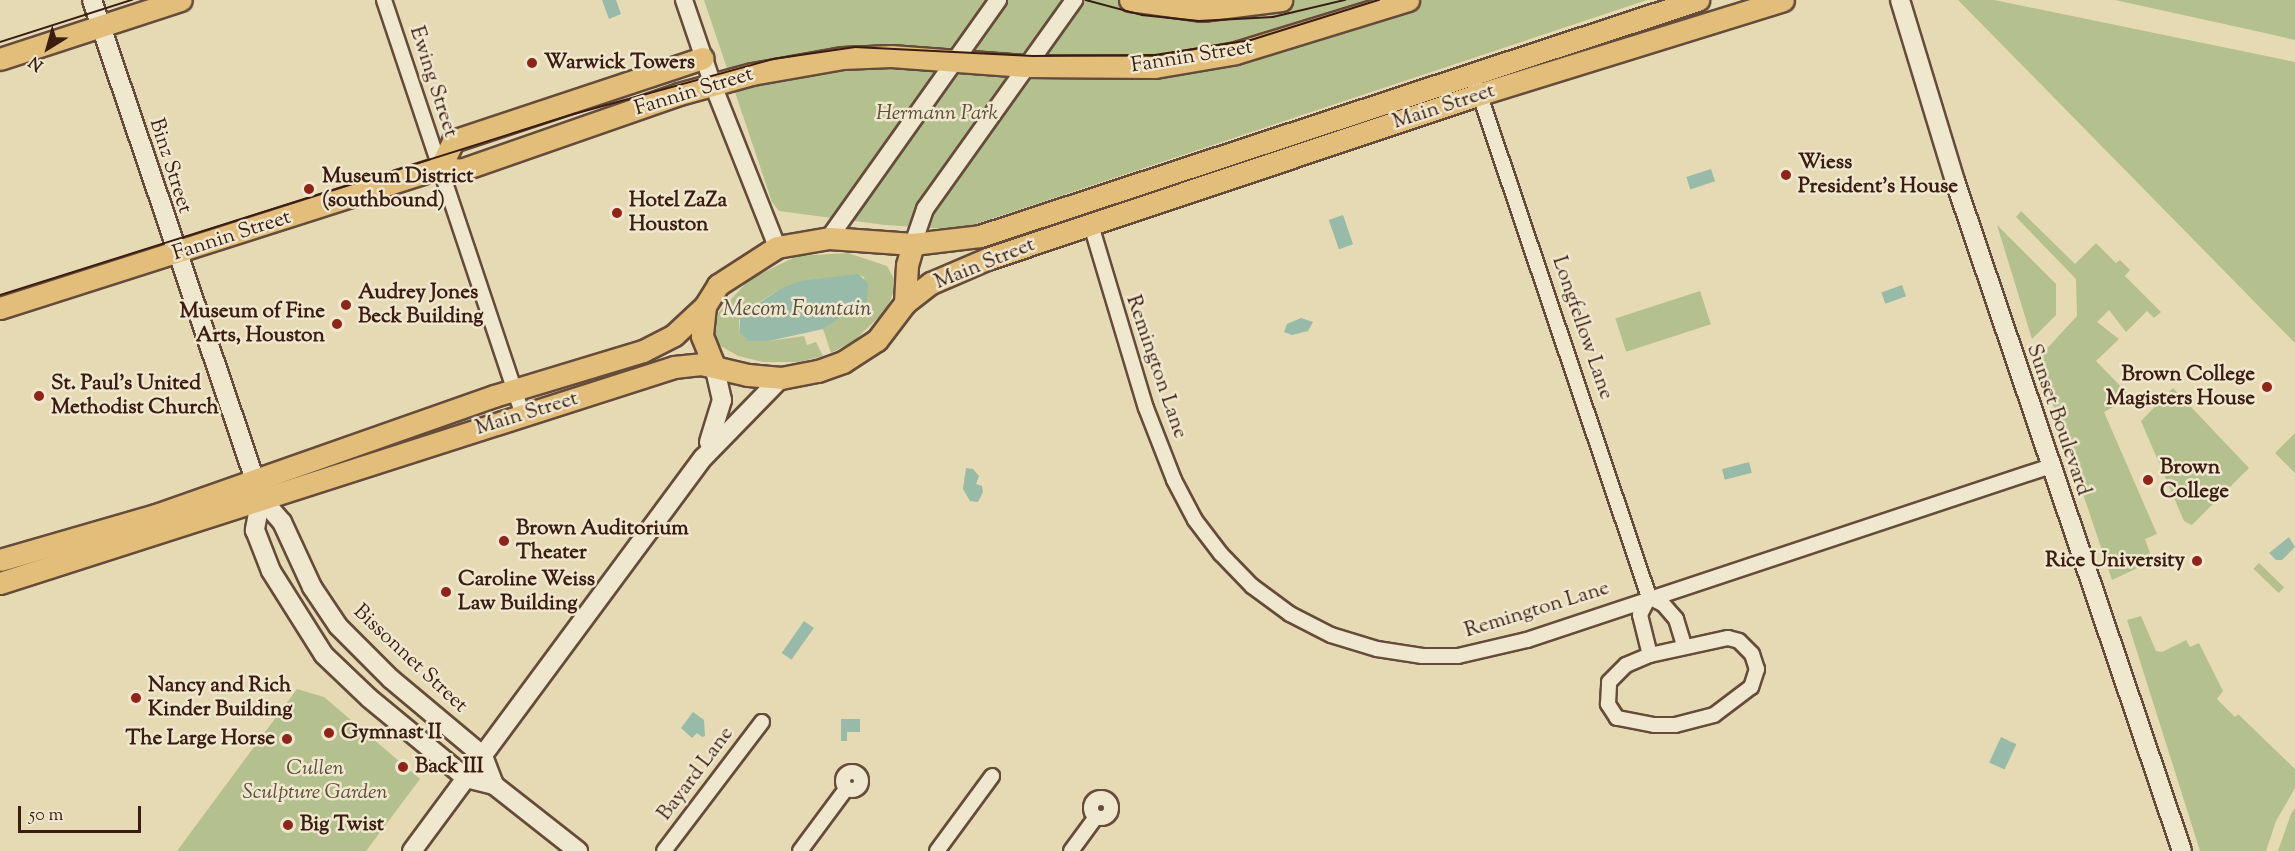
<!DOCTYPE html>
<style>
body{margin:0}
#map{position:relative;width:2295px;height:851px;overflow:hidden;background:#e6dab4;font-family:"Sorts Mill Goudy",serif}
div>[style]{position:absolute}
.green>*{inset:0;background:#b4c08e;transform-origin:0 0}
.water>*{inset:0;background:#97bba8;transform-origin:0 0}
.roads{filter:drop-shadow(2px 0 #654c3a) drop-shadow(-2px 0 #654c3a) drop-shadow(0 2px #654c3a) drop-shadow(0 -2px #654c3a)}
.minor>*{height:14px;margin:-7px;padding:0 7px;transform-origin:7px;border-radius:7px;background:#efe7ce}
.minor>.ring{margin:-7px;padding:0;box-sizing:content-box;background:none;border:14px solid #efe7ce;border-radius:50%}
.tertiary>*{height:16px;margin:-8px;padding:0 8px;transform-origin:8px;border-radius:8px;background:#efe7ce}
.secondary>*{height:18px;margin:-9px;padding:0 9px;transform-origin:9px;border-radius:9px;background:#efe7ce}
.primary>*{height:21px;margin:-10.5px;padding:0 10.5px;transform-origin:10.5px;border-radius:10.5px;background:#e3bd7a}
.tram>*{height:1.5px;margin:-0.75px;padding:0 0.75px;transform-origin:0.75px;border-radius:0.75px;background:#3a1c11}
.dots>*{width:16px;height:16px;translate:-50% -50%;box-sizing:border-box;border:3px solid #efe7ce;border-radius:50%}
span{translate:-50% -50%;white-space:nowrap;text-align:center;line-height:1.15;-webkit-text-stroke:5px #efe7ce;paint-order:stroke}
.street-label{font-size:21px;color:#3a1c11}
.poi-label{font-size:21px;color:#3a1c11;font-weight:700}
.left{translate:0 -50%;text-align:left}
.right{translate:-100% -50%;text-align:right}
.park-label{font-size:21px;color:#5f4d36;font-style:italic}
.water-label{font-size:22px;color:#564c3e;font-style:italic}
.north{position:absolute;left:18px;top:18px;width:60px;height:60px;-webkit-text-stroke:4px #efe7ce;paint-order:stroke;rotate:217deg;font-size:16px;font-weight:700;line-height:24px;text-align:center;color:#3a1c11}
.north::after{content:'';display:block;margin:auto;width:21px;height:27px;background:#3a1c11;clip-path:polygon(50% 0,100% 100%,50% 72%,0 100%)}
.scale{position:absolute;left:18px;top:806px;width:123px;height:27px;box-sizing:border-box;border:3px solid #3a1c11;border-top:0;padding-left:8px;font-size:18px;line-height:21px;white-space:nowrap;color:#3a1c11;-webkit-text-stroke:4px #efe7ce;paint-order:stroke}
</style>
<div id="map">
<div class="green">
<div style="clip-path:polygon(704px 0,1647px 0,970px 226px,949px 229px,885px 225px,779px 211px,772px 202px)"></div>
<div style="clip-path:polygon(1958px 0,1994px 0,2295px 62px,2295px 343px)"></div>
<div style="clip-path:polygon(2115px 0,2295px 0,2295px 40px,2265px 33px)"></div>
<div style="clip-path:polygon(2021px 211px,2075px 264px,2096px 243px,2116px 263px,2120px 260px,2130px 270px,2125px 276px,2161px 312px,2154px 318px,2147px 311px,2126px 332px,2109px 310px,2097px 322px,2119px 339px,2096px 361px,2131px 397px,2104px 412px,2157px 534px,2145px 539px,2150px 553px,2146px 564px,2112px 580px,2039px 363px,2040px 356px,2077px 316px,2076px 279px,2016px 217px)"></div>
<div style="clip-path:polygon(1997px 225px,2056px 284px,2056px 315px,2032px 339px)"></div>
<div style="clip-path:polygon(848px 253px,887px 266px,897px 284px,886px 310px,855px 340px,831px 353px,823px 329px,867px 302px,864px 277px,858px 275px,780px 289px,747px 310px,739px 320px,740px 333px,769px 341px,804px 336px,807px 345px,816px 342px,823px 356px,799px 362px,763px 362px,738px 356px,719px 345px,714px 331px,718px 313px,750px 279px,797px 256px)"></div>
<div style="left:1700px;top:291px;width:35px;height:89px;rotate:72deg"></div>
<div style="clip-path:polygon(2173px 388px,2249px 468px,2192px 525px,2184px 521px,2141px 421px)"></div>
<div style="clip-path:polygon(2295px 433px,2295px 473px,2275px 453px)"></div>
<div style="left:2259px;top:563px;width:35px;height:8px;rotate:44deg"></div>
<div style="clip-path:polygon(2141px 616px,2156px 651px,2162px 652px,2186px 640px,2190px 647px,2199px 643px,2223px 691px,2217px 699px,2235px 717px,2238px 714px,2295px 769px,2295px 788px,2276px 821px,2266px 851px,2200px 851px,2127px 620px)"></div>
<div style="clip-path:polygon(297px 689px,324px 697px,420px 779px,366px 851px,177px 851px)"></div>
<div style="clip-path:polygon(2295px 808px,2295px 851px,2278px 851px,2291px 814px)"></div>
</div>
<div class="water">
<div style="clip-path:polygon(602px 0,616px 0,621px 14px,609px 19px)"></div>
<div style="left:1711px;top:169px;width:13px;height:26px;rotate:72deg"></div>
<div style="left:1343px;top:215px;width:31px;height:15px;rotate:71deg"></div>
<div style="clip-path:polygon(858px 274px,868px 283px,867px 302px,823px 329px,769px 341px,749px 341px,740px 333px,740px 316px,780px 289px,800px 281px)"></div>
<div style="left:1902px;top:285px;width:12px;height:22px;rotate:70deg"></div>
<div style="clip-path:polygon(1301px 318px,1313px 322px,1308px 331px,1292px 335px,1284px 332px,1287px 324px)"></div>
<div style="left:1749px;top:462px;width:11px;height:28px;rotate:75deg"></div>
<div style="clip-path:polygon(966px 468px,973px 469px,979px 476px,976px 484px,982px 486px,983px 492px,978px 502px,970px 501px,963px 489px)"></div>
<div style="clip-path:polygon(2289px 537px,2295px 547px,2282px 560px,2276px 560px,2269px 553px)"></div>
<div style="left:804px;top:621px;width:12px;height:39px;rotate:35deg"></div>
<div style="clip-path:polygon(693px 712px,704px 720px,705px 736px,702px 737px,697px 733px,692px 738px,681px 728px)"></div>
<div style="clip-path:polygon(841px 719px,860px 719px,860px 732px,847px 732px,847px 741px,841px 741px)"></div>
<div style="left:2001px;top:737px;width:17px;height:28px;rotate:25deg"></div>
</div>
<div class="roads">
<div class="minor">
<div style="left:384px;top:0;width:438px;rotate:71.5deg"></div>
<div style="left:1477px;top:87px;width:538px;rotate:71.36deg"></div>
<div style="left:1091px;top:225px;width:191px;rotate:73.3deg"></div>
<div style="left:1146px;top:408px;width:77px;rotate:68.7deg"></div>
<div style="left:1174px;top:480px;width:45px;rotate:62.3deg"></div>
<div style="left:1195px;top:520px;width:43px;rotate:52.6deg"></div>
<div style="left:1221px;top:554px;width:45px;rotate:45.9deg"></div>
<div style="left:1252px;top:586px;width:47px;rotate:36.4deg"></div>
<div style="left:1290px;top:614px;width:46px;rotate:27.1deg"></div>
<div style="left:1331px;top:635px;width:48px;rotate:16.9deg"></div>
<div style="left:1377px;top:649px;width:46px;rotate:8.8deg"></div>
<div style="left:1422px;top:656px;width:36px"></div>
<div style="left:1458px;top:656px;width:71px;rotate:-13.1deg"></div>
<div style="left:1527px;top:640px;width:552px;rotate:-18.37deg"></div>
<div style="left:1649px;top:597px;width:16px;rotate:27deg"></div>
<div style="left:1663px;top:604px;width:20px;rotate:49deg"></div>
<div style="left:1676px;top:619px;width:28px;rotate:73deg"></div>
<div style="left:1649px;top:597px;width:20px;rotate:117deg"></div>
<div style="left:1640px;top:615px;width:41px;rotate:76deg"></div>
<div style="left:1728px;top:638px;width:11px;rotate:15deg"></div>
<div style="left:1739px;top:641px;width:18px;rotate:45deg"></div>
<div style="left:1752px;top:654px;width:16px;rotate:72deg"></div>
<div style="left:1757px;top:669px;width:19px;rotate:108deg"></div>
<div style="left:1751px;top:687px;width:46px;rotate:142.9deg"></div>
<div style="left:1714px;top:715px;width:40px;rotate:165.6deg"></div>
<div style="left:1675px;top:725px;width:21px;rotate:180deg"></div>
<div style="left:1654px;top:725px;width:38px;rotate:-169deg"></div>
<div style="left:1617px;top:718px;width:17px;rotate:-123deg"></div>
<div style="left:1608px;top:704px;width:22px;rotate:-87deg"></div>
<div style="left:1609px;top:682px;width:24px;rotate:-45deg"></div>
<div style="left:1626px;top:665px;width:26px;rotate:-23deg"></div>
<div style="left:1650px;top:655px;width:80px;rotate:-12.3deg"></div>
<div class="ring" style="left:843px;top:772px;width:4px;height:4px"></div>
<div class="ring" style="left:1091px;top:798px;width:6px;height:6px"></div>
<div style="left:664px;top:851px;width:162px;rotate:-52.8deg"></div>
<div style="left:800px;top:851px;width:77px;rotate:-53.4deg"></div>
<div style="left:937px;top:851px;width:93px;rotate:-53.7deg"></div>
<div style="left:1071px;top:851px;width:42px;rotate:-53.7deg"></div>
</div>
<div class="tertiary">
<div style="left:684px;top:0;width:90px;rotate:71.2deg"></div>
<div style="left:713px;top:85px;width:174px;rotate:68.4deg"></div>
<div style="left:829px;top:238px;width:292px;rotate:-54.6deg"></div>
<div style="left:913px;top:244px;width:37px;rotate:-71deg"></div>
<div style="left:925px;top:209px;width:257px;rotate:-54.5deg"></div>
</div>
<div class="secondary">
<div style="left:92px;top:0;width:526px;rotate:71.25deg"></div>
<div style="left:261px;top:498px;width:32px;rotate:49deg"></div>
<div style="left:282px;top:522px;width:72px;rotate:65.2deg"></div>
<div style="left:312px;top:587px;width:47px;rotate:56.3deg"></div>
<div style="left:338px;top:626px;width:75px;rotate:45deg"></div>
<div style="left:391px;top:679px;width:120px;rotate:39.9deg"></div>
<div style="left:483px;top:756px;width:31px;rotate:69deg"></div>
<div style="left:1900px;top:0;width:189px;rotate:73.1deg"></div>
<div style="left:1955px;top:181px;width:707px;rotate:71.28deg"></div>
<div style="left:709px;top:442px;width:44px;rotate:-72.8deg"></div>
<div style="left:722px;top:400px;width:35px;rotate:-103deg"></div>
<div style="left:261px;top:498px;width:33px;rotate:101deg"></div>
<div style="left:255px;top:530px;width:44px;rotate:68.7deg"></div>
<div style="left:271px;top:571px;width:99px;rotate:57.8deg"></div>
<div style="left:324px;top:655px;width:62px;rotate:43.7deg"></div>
<div style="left:369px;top:698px;width:126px;rotate:39.5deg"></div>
<div style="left:466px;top:778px;width:29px;rotate:14deg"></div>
<div style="left:494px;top:785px;width:107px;rotate:38.2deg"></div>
<div style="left:412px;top:851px;width:490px;rotate:-53.5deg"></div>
<div style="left:704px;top:457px;width:110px;rotate:-45.7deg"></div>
</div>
<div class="primary">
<div style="left:1130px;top:0;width:73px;rotate:7.9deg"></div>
<div style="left:1202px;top:10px;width:80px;rotate:-7.2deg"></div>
<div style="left:0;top:59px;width:190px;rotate:-18.1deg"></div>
<div style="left:440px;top:168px;width:30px;rotate:-64deg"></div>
<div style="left:453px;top:141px;width:263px;rotate:-18.4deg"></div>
<div style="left:905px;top:303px;width:38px;rotate:-87deg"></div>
<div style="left:907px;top:265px;width:22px;rotate:-74deg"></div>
<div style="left:705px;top:306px;width:30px;rotate:96deg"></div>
<div style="left:702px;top:336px;width:32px;rotate:68deg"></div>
<div style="left:0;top:308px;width:462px;rotate:-17.7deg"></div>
<div style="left:440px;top:168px;width:21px;rotate:5deg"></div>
<div style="left:461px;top:170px;width:231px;rotate:-19.2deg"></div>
<div style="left:679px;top:94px;width:76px;rotate:-15.3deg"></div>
<div style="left:752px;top:74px;width:91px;rotate:-10.1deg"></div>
<div style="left:842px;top:58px;width:49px;rotate:-2.3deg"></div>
<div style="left:891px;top:56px;width:134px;rotate:4.3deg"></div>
<div style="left:1025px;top:66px;width:130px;rotate:0.4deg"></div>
<div style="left:1155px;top:67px;width:82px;rotate:-9.8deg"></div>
<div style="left:1236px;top:53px;width:180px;rotate:-17.1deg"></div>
<div style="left:0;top:560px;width:162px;rotate:-16.1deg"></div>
<div style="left:156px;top:515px;width:358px;rotate:-19.4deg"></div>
<div style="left:494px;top:396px;width:156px;rotate:-16.8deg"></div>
<div style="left:643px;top:351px;width:35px;rotate:-27deg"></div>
<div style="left:674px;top:335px;width:42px;rotate:-43.1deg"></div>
<div style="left:705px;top:306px;width:25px;rotate:-58deg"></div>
<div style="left:718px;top:285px;width:70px;rotate:-32.8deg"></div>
<div style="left:777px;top:247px;width:53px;rotate:-9.8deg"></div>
<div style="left:829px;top:238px;width:84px;rotate:4.1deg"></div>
<div style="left:913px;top:244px;width:67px;rotate:-6.8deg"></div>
<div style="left:980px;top:236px;width:756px;rotate:-18.2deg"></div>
<div style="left:0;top:583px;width:708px;rotate:-17.77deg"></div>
<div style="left:674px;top:367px;width:27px;rotate:-6deg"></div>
<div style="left:701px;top:364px;width:48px;rotate:13.2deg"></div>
<div style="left:748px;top:375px;width:33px;rotate:5deg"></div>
<div style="left:781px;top:378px;width:38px;rotate:-11deg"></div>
<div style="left:818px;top:371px;width:27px;rotate:-20deg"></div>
<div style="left:843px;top:362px;width:40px;rotate:-32.9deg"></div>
<div style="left:877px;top:340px;width:46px;rotate:-52.9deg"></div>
<div style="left:905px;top:303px;width:33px;rotate:-38deg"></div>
<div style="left:931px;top:283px;width:61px;rotate:-23.2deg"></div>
<div style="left:987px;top:259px;width:520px;rotate:-18.5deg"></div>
<div style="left:1480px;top:94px;width:317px;rotate:-17.2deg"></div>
</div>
</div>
<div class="tram">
<div style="left:1086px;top:0;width:58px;rotate:15deg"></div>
<div style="left:1142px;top:15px;width:57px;rotate:6deg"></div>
<div style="left:1199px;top:21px;width:74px;rotate:-3.1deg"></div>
<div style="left:1273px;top:17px;width:74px;rotate:-13.3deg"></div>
<div style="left:0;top:42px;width:139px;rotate:-17.7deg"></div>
<div style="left:0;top:295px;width:602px;rotate:-17.5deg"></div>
<div style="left:574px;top:114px;width:206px;rotate:-15.4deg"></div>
<div style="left:773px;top:59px;width:83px;rotate:-8.3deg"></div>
<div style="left:855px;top:47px;width:178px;rotate:2.9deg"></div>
<div style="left:1033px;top:56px;width:122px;rotate:-0.5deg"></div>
<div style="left:1155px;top:55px;width:97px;rotate:-8.9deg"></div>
<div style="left:1251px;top:40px;width:134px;rotate:-17.4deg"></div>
</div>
<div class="dots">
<div style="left:532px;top:63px;background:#8f2418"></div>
<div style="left:1786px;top:175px;background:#8f2418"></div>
<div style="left:309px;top:189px;background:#8f2418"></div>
<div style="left:617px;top:213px;background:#8f2418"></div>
<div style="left:346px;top:305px;background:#8f2418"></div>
<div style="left:337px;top:324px;background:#8f2418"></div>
<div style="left:2267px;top:387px;background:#8f2418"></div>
<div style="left:39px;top:396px;background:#8f2418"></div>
<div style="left:2148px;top:480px;background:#8f2418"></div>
<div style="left:504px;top:541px;background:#8f2418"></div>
<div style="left:2197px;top:561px;background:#8f2418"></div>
<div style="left:446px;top:592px;background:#8f2418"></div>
<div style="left:136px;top:698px;background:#8f2418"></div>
<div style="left:329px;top:733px;background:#8f2418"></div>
<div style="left:287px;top:739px;background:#8f2418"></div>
<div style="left:403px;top:767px;background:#8f2418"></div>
<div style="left:288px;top:825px;background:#8f2418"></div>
</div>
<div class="street-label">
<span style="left:1192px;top:57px;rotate:-9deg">Fannin Street</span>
<span style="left:433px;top:82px;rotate:72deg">Ewing Street</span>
<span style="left:694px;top:92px;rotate:-17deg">Fannin Street</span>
<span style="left:1444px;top:107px;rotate:-18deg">Main Street</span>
<span style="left:170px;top:166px;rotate:72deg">Binz Street</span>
<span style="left:232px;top:236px;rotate:-18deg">Fannin Street</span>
<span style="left:985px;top:264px;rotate:-22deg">Main Street</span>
<span style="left:1582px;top:328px;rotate:71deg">Longfellow Lane</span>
<span style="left:1156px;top:367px;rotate:71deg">Remington Lane</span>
<span style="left:527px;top:414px;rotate:-17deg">Main Street</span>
<span style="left:2058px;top:420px;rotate:71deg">Sunset Boulevard</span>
<span style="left:1537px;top:610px;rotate:-17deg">Remington Lane</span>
<span style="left:410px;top:659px;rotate:43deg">Bissonnet Street</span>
<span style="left:696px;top:774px;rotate:-53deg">Bayard Lane</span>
</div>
<div class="poi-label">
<span class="left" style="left:544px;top:63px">Warwick Towers</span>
<span class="left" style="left:1798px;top:175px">Wiess<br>President's House</span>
<span class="left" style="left:322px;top:189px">Museum District<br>(southbound)</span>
<span class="left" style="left:629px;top:213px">Hotel ZaZa<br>Houston</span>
<span class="left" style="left:358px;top:305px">Audrey Jones<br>Beck Building</span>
<span class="right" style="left:325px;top:324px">Museum of Fine<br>Arts, Houston</span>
<span class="right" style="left:2255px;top:387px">Brown College<br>Magisters House</span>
<span class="left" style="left:51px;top:396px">St. Paul's United<br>Methodist Church</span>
<span class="left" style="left:2160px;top:480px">Brown<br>College</span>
<span class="left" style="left:516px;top:541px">Brown Auditorium<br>Theater</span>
<span class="right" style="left:2185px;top:561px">Rice University</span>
<span class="left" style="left:458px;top:592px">Caroline Weiss<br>Law Building</span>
<span class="left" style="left:148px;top:698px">Nancy and Rich<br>Kinder Building</span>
<span class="left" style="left:341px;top:733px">Gymnast II</span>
<span class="right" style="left:275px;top:739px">The Large Horse</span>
<span class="left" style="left:415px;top:767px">Back III</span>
<span class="left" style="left:300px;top:825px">Big Twist</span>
</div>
<div class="park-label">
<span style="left:937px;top:114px">Hermann Park</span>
<span style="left:315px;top:781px">Cullen<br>Sculpture Garden</span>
</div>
<div class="water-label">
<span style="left:797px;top:311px">Mecom Fountain</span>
</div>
<div class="north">N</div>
<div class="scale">50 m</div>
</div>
